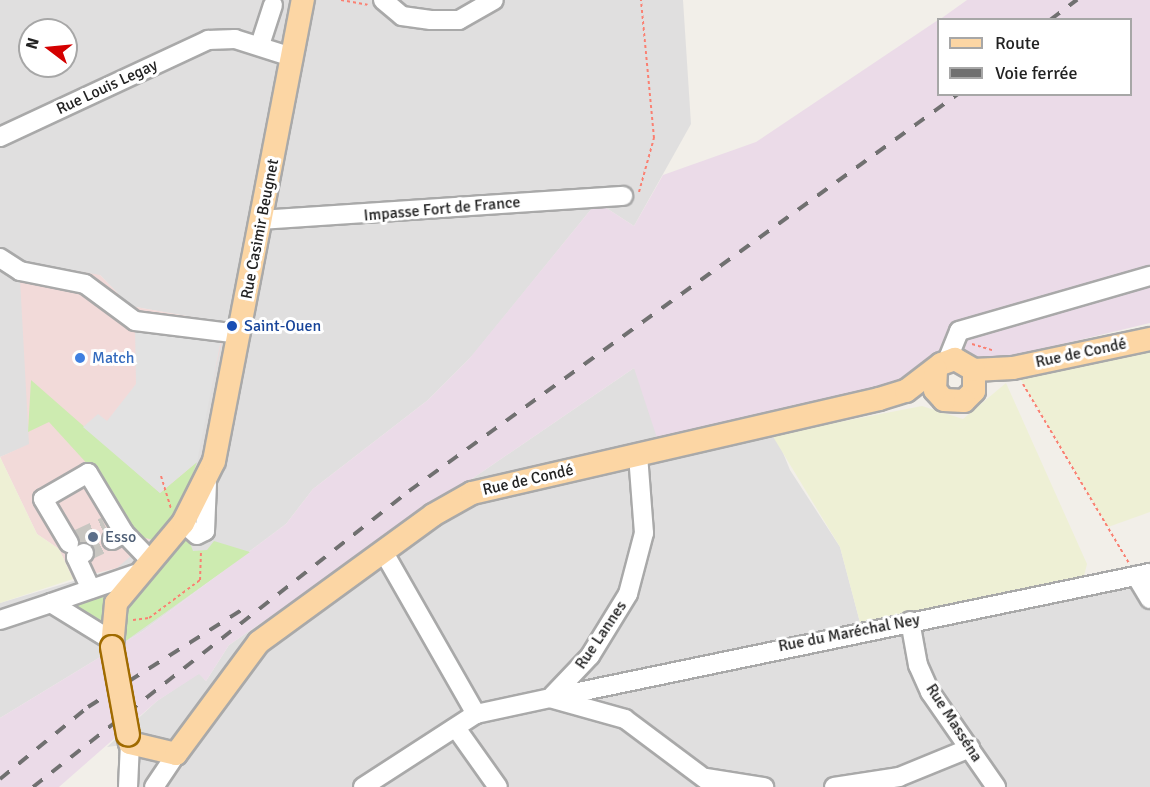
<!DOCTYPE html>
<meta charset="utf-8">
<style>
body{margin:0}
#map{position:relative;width:1150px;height:787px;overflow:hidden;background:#f2efe9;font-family:Signika,sans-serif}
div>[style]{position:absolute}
.residential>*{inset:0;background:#e0dfdf}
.commercial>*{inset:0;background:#f2dad9}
.industrial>*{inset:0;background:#ebdbe8}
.farmland>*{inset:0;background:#eef0d5}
.grass>*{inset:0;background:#cdebb0}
.parking>*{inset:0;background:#e2e2e2}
.minor-tunnel>*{height:18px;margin-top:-9px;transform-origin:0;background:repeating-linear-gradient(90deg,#c8c6c1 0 18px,transparent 0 27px)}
.path>*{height:2px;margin-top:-1px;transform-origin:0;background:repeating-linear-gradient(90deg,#fa8072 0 3px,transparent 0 6px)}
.roads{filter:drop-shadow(2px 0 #a9a9a9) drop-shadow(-2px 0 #a9a9a9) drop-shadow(0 2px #a9a9a9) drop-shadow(0 -2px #a9a9a9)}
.minor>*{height:18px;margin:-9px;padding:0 9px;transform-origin:9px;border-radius:9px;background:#fff}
.major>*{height:22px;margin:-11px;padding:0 11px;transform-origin:11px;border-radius:11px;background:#fcd6a4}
.rail>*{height:4px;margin-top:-2px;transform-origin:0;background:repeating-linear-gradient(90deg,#707070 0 12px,transparent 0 24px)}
.bridges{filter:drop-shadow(2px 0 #a06b00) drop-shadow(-2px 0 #a06b00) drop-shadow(0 2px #a06b00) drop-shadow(0 -2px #a06b00)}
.major-bridge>*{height:22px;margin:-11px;padding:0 11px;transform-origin:11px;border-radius:11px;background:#fcd6a4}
.dots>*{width:16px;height:16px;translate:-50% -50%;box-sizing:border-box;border:3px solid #fff;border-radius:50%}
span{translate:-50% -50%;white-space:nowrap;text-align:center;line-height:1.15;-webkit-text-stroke:6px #fff;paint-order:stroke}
.street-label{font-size:16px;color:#222}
.transit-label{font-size:16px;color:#164399}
.left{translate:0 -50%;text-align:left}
.shop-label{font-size:16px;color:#366cbe}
.service-label{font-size:16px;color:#4e5e75}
.legend{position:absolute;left:937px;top:18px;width:195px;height:78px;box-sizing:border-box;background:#fff;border:2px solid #a7a7a7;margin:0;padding:8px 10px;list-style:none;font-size:18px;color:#222}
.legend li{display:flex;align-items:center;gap:12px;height:30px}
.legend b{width:30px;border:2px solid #a7a7a7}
.north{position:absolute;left:18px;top:18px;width:60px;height:60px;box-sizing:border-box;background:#fff;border:2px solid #a7a7a7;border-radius:50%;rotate:286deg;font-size:16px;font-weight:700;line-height:24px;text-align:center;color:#222}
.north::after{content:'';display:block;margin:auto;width:21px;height:27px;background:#d40000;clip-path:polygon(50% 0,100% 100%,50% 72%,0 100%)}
</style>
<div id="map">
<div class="residential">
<div style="clip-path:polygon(evenodd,0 0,683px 0,691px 124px,634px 226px,597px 202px,472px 356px,428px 400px,313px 489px,286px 524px,143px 631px,0 718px,0 603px,117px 568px,226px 323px,130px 306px,100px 275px,29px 445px,0 457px,0 0,30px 30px,66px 30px,66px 66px,30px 66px,30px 30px)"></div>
<div style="clip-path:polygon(634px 368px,773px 428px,790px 470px,840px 547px,862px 630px,1150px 573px,1150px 787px,123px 787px,130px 744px,107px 747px,157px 701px,199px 673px,206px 681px,229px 645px)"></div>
</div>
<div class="commercial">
<div style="clip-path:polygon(19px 261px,100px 275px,130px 306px,226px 323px,189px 485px,163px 528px,117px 568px,73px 579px,59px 549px,37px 534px,0 457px,29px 444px)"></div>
</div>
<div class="industrial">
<div style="clip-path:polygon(967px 0,1150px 0,1150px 323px,658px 441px,634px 368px,229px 645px,206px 681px,199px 674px,157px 701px,59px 787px,0 787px,0 718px,143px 631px,286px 524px,313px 489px,428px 400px,469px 359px,597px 202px,634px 226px,663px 175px,756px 142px,938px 20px,938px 94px,1130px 94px,1130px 20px,939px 20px)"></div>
</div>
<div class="farmland">
<div style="clip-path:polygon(1150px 349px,1150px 512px,1108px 527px,1021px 380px,1024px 375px)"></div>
<div style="clip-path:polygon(1006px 383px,1087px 564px,1081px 587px,862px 630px,840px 547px,772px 435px,922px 406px,963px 419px)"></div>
<div style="clip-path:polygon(0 457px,37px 534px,59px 549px,73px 579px,0 603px)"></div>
</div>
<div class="grass">
<div style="clip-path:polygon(31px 380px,160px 493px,197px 462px,179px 512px,157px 541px,138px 536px,91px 468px,49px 422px,28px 432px)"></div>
<div style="clip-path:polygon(187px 535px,193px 551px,207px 550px,214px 541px,250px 552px,120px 645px,129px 600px)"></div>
<div style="clip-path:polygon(107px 592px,102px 621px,77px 606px,76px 604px)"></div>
</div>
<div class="parking">
<div style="clip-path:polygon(135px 328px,221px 340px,197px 462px,160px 493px,83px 427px,98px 414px,107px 421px,136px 384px)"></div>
</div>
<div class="minor-tunnel">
<div style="left:77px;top:539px;width:31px;rotate:-25deg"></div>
<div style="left:84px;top:553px;width:31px;rotate:-25deg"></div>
</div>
<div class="path">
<div style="left:341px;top:0;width:27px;rotate:10deg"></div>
<div style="left:639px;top:192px;width:56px;rotate:-74.5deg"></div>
<div style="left:654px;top:138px;width:139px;rotate:-95.4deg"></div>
<div style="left:972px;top:344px;width:21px;rotate:17deg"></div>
<div style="left:1023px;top:384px;width:208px;rotate:59.4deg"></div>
<div style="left:161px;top:476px;width:34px;rotate:73deg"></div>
<div style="left:133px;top:620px;width:16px;rotate:-7deg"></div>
<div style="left:149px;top:618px;width:64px;rotate:-36.7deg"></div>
<div style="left:200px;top:580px;width:30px;rotate:-88deg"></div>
</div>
<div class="roads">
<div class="minor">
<div style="left:383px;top:0;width:25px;rotate:40deg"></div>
<div style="left:402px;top:16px;width:29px;rotate:8deg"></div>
<div style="left:431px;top:20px;width:28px"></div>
<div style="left:459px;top:20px;width:40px;rotate:-29.7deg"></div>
<div style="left:260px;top:45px;width:42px;rotate:-72deg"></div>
<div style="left:0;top:137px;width:230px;rotate:-25deg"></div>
<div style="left:208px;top:40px;width:27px;rotate:-2deg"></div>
<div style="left:235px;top:39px;width:60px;rotate:17.5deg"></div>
<div style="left:261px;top:220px;width:363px;rotate:-3.8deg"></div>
<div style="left:0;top:258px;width:24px;rotate:33deg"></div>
<div style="left:20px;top:271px;width:66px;rotate:11.3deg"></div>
<div style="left:85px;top:284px;width:62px;rotate:36.5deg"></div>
<div style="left:135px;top:321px;width:106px;rotate:7.1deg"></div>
<div style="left:947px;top:361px;width:32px;rotate:-68deg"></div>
<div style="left:959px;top:331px;width:199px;rotate:-16.1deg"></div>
<div style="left:183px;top:523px;width:18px;rotate:41deg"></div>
<div style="left:197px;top:535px;width:9px;rotate:-27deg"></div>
<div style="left:205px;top:531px;width:47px;rotate:-87.6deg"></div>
<div style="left:112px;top:540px;width:14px;rotate:-30deg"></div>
<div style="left:124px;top:533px;width:36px;rotate:46deg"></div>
<div style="left:69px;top:543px;width:51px;rotate:-120.6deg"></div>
<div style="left:43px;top:499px;width:52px;rotate:-30deg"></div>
<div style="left:88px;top:473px;width:70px;rotate:59deg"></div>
<div style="left:383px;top:551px;width:188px;rotate:60.3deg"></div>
<div style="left:84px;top:553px;width:9px;rotate:153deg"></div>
<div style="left:76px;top:557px;width:35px;rotate:65deg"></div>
<div style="left:1136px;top:576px;width:27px;rotate:59deg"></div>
<div style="left:51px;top:603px;width:89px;rotate:-19deg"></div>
<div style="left:0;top:620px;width:54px;rotate:-18.4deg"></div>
<div style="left:51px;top:603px;width:70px;rotate:31.7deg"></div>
<div style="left:910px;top:621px;width:45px;rotate:79.7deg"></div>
<div style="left:918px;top:665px;width:30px;rotate:66deg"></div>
<div style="left:930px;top:692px;width:116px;rotate:55.2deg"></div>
<div style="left:553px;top:695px;width:54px;rotate:-46.5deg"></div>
<div style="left:590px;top:656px;width:73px;rotate:-58.5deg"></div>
<div style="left:628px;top:594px;width:63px;rotate:-75.3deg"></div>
<div style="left:644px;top:533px;width:78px;rotate:-94.4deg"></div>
<div style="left:550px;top:698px;width:613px;rotate:-11.77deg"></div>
<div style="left:456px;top:728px;width:72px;rotate:54.6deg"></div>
<div style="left:706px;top:778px;width:59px;rotate:8.8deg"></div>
<div style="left:128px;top:787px;width:44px;rotate:-87.4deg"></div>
<div style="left:154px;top:787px;width:40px;rotate:-56deg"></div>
<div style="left:363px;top:787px;width:135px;rotate:-32.9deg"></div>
<div style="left:476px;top:714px;width:76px;rotate:-12.2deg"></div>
<div style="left:550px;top:698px;width:78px;rotate:15.6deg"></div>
<div style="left:625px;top:719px;width:114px;rotate:36.8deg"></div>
<div style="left:834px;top:787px;width:66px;rotate:-8.7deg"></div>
<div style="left:899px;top:777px;width:77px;rotate:-22.2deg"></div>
</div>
<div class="major">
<div style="left:974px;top:370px;width:39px;rotate:-3deg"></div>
<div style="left:1013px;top:368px;width:140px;rotate:-12deg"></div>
<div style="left:112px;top:647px;width:44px;rotate:-84.8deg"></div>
<div style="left:116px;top:603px;width:104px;rotate:-50.1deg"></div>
<div style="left:183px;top:523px;width:69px;rotate:-63.4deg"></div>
<div style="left:214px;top:461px;width:470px;rotate:-79.1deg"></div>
<div style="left:128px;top:735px;width:8px;rotate:76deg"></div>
<div style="left:130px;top:743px;width:47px;rotate:13.4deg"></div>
<div style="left:176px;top:754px;width:139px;rotate:-53.5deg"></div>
<div style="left:259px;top:642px;width:215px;rotate:-36.1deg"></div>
<div style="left:433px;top:515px;width:45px;rotate:-29.4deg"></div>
<div style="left:472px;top:493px;width:418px;rotate:-13deg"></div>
<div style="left:879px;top:399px;width:28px;rotate:-17deg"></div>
<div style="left:906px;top:391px;width:44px;rotate:-37.6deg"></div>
<div style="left:941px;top:364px;width:15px;rotate:-20deg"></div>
<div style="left:955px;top:359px;width:22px;rotate:30deg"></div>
<div style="left:974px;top:370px;width:21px;rotate:90deg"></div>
<div style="left:974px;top:391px;width:14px;rotate:135deg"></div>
<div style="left:964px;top:401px;width:20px;rotate:-177deg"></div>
<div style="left:944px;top:400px;width:13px;rotate:-132deg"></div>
<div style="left:935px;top:390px;width:20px;rotate:-87deg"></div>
</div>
</div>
<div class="rail">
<div style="left:1050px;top:20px;width:34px;rotate:-37deg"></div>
<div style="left:0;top:779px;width:114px;rotate:-39.3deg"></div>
<div style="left:88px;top:707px;width:187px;rotate:-32.3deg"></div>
<div style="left:33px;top:787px;width:479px;rotate:-38.2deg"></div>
<div style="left:409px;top:491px;width:678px;rotate:-35.87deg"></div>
</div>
<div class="bridges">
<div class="major-bridge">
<div style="left:112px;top:647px;width:89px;rotate:79.7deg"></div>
</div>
</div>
<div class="dots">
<div style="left:232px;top:326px;background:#1a4fb4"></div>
<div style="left:80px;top:358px;background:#3f7fe0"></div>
<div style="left:93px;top:537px;background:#5c6f8a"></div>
</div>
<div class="street-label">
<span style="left:107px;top:87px;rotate:-25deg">Rue Louis Legay</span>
<span style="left:442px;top:209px;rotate:-5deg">Impasse Fort de France</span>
<span style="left:260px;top:229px;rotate:-79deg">Rue Casimir Beugnet</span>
<span style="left:1081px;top:353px;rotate:-12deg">Rue de Condé</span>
<span style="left:528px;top:480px;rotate:-13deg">Rue de Condé</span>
<span style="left:849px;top:633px;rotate:-11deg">Rue du Maréchal Ney</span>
<span style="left:601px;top:635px;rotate:-56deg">Rue Lannes</span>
<span style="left:954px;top:723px;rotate:57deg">Rue Masséna</span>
</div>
<div class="transit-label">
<span class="left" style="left:244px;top:326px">Saint-Ouen</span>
</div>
<div class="shop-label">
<span class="left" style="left:92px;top:358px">Match</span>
</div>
<div class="service-label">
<span class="left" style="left:105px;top:537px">Esso</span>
</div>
<ul class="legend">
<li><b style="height:8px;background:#fcd6a4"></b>Route</li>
<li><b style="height:8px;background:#707070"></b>Voie ferrée</li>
</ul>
<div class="north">N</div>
</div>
